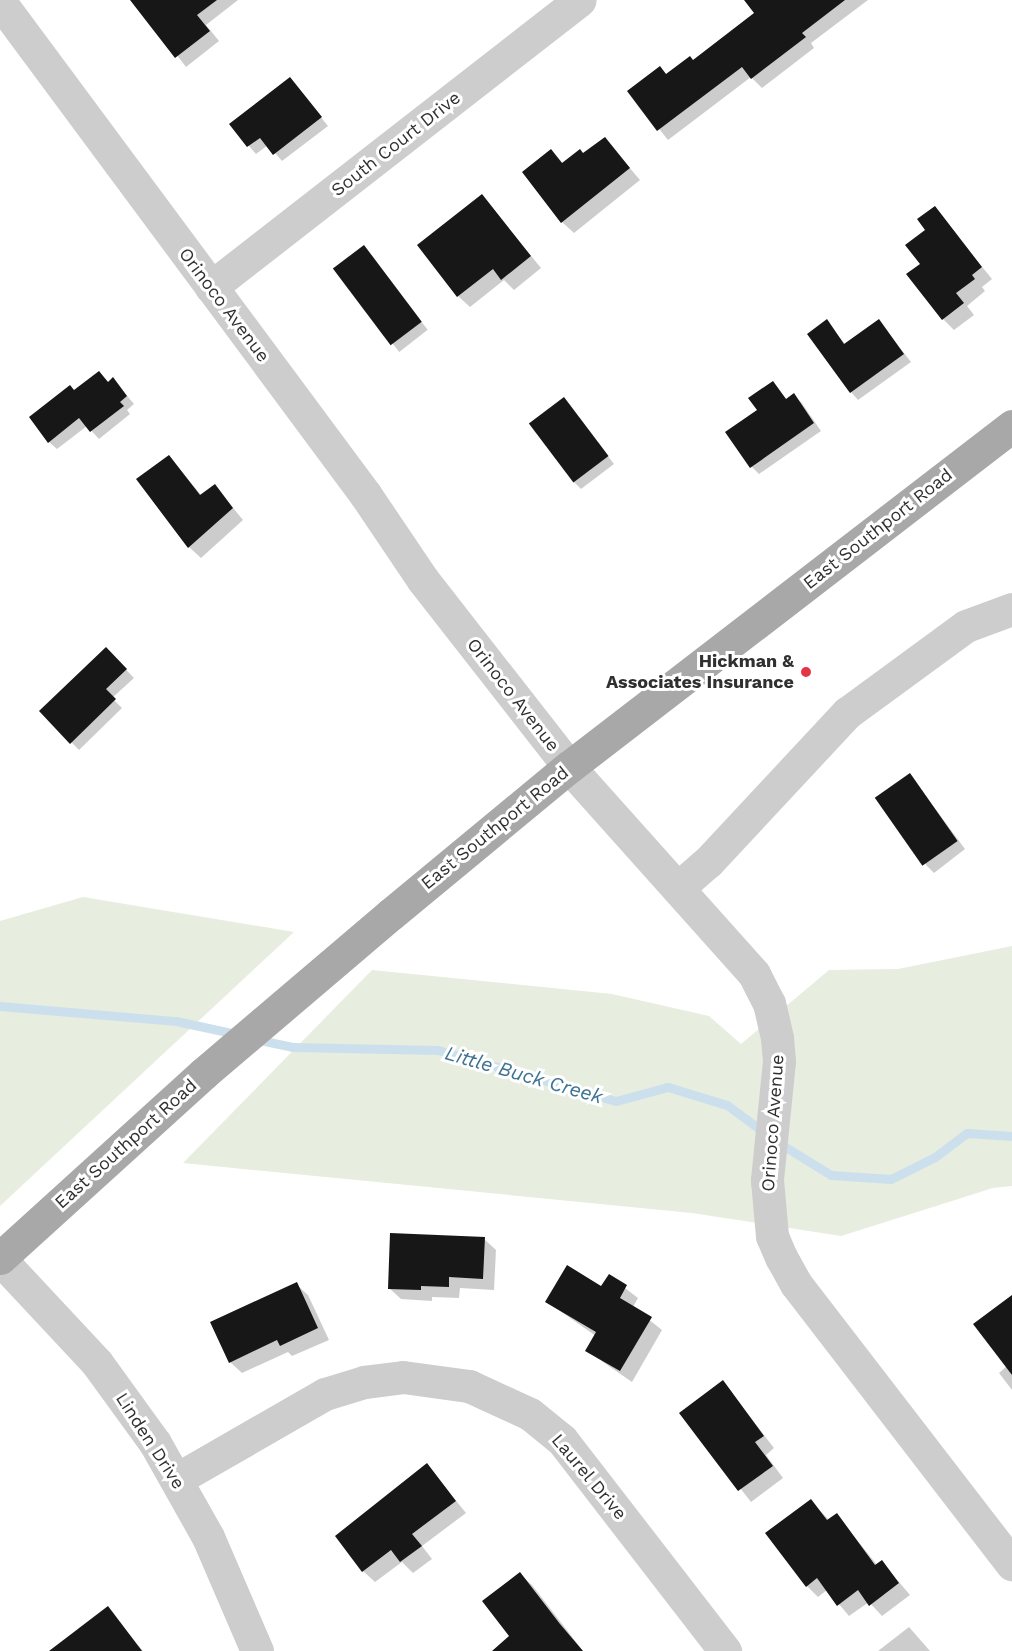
<!DOCTYPE html>
<style>
body{margin:0}
#map{position:relative;width:1012px;height:1651px;overflow:hidden;background:#fff;font-family:"Work Sans",sans-serif}
div>[style]{position:absolute}
.green>*{inset:0;background:#e7eddf}
.shadow>*{inset:0;background:#0003;transform-origin:0 0}
.stream>*{height:9px;margin:-4.5px;padding:0 4.5px;transform-origin:4.5px;border-radius:4.5px;background:#cbe0ec}
.building>*{inset:0;background:#171717;transform-origin:0 0}
.minor>*{height:33px;margin:-16.5px;padding:0 16.5px;transform-origin:16.5px;border-radius:16.5px;background:#cdcdcd}
.major>*{height:33px;margin:-16.5px;padding:0 16.5px;transform-origin:16.5px;border-radius:16.5px;background:#a8a8a8}
.dots>*{width:16px;height:16px;translate:-50% -50%;box-sizing:border-box;border:3px solid #fff;border-radius:50%}
span{translate:-50% -50%;white-space:nowrap;text-align:center;line-height:1.15;-webkit-text-stroke:6px #fff;paint-order:stroke}
.street-label{font-size:18px;color:#303030}
.poi-label{font-size:18px;color:#303030;font-weight:700}
.right{translate:-100% -50%;text-align:right}
.water-label{font-size:20px;color:#3e7393;font-style:italic}
</style>
<div id="map">
<div class="green">
<div style="clip-path:polygon(83px 897px,294px 932px,0 1206px,0 921px)"></div>
<div style="clip-path:polygon(1012px 946px,1012px 1186px,993px 1188px,841px 1236px,692px 1213px,183px 1163px,372px 970px,612px 994px,709px 1016px,741px 1044px,829px 970px,898px 969px)"></div>
</div>
<div class="shadow">
<div style="clip-path:polygon(135px 0,238px 0,206px 25px,219px 41px,186px 67px)"></div>
<div style="clip-path:polygon(746px 0,868px 0,811px 43px,814px 48px,762px 88px,751px 77px,668px 140px,629px 91px,660px 68px,667px 75px,693px 62px,756px 13px)"></div>
<div style="clip-path:polygon(290px 79px,328px 126px,282px 161px,268px 145px,256px 154px,231px 125px)"></div>
<div style="clip-path:polygon(605px 139px,640px 180px,574px 233px,562px 222px,551px 151px,564px 164px,584px 155px)"></div>
<div style="clip-path:polygon(482px 196px,541px 268px,514px 290px,504px 280px,470px 307px,458px 296px)"></div>
<div style="clip-path:polygon(934px 208px,992px 279px,982px 287px,985px 291px,967px 306px,974px 315px,954px 330px,943px 319px,922px 264px)"></div>
<div style="left:363px;top:247px;width:105px;height:36px;rotate:52deg"></div>
<div style="clip-path:polygon(826px 321px,846px 345px,879px 321px,911px 362px,858px 400px,851px 392px)"></div>
<div style="clip-path:polygon(99px 373px,109px 383px,113px 379px,134px 404px,127px 410px,130px 414px,99px 439px,87px 426px,57px 449px,49px 442px,75px 392px)"></div>
<div style="clip-path:polygon(773px 383px,787px 400px,793px 395px,801px 402px,821px 431px,759px 474px,752px 467px)"></div>
<div style="clip-path:polygon(564px 399px,614px 464px,581px 489px,573px 481px)"></div>
<div style="clip-path:polygon(169px 457px,202px 496px,215px 486px,243px 520px,201px 558px,189px 547px)"></div>
<div style="clip-path:polygon(106px 649px,134px 678px,112px 698px,122px 708px,79px 750px,41px 711px)"></div>
<div style="clip-path:polygon(910px 775px,965px 849px,934px 873px,926px 865px)"></div>
<div style="clip-path:polygon(484px 1239px,496px 1250px,494px 1290px,460px 1288px,459px 1298px,432px 1297px,432px 1301px,401px 1299px,389px 1288px)"></div>
<div style="clip-path:polygon(609px 1276px,638px 1298px,633px 1307px,662px 1330px,632px 1382px,587px 1351px,596px 1336px,547px 1302px,602px 1288px)"></div>
<div style="clip-path:polygon(296px 1284px,308px 1295px,329px 1340px,292px 1356px,288px 1352px,242px 1373px,230px 1362px)"></div>
<div style="clip-path:polygon(1012px 1297px,1012px 1390px,999px 1373px,1007px 1366px)"></div>
<div style="clip-path:polygon(723px 1382px,774px 1448px,766px 1455px,783px 1478px,751px 1502px,681px 1413px)"></div>
<div style="clip-path:polygon(427px 1465px,466px 1513px,422px 1546px,432px 1559px,413px 1573px,402px 1562px,375px 1582px,363px 1571px)"></div>
<div style="clip-path:polygon(811px 1501px,829px 1520px,837px 1515px,877px 1565px,882px 1562px,910px 1595px,882px 1616px,869px 1602px,849px 1616px,827px 1590px,818px 1597px,807px 1586px)"></div>
<div style="clip-path:polygon(520px 1574px,532px 1585px,583px 1651px,511px 1651px)"></div>
<div style="clip-path:polygon(108px 1608px,143px 1651px,52px 1651px)"></div>
<div style="clip-path:polygon(909px 1627px,930px 1651px,878px 1651px)"></div>
</div>
<div class="stream">
<div style="left:0;top:1006px;width:177px;rotate:4.9deg"></div>
<div style="left:176px;top:1021px;width:61px;rotate:12.2deg"></div>
<div style="left:255px;top:1039px;width:38px;rotate:12deg"></div>
<div style="left:292px;top:1047px;width:146px;rotate:1.2deg"></div>
<div style="left:438px;top:1050px;width:185px;rotate:16deg"></div>
<div style="left:616px;top:1101px;width:54px;rotate:-15.1deg"></div>
<div style="left:668px;top:1087px;width:62px;rotate:17deg"></div>
<div style="left:727px;top:1105px;width:47px;rotate:36.4deg"></div>
<div style="left:779px;top:1143px;width:61px;rotate:31.6deg"></div>
<div style="left:831px;top:1175px;width:60px;rotate:3.8deg"></div>
<div style="left:891px;top:1179px;width:49px;rotate:-26.6deg"></div>
<div style="left:935px;top:1157px;width:40px;rotate:-37deg"></div>
<div style="left:967px;top:1133px;width:45px;rotate:3.8deg"></div>
</div>
<div class="building">
<div style="clip-path:polygon(130px 0,217px 0,197px 15px,210px 31px,175px 58px)"></div>
<div style="clip-path:polygon(744px 0,845px 0,802px 33px,806px 37px,751px 79px,742px 67px,657px 131px,627px 91px,660px 66px,666px 74px,690px 56px,693px 60px,754px 13px)"></div>
<div style="clip-path:polygon(290px 77px,322px 117px,273px 155px,260px 138px,247px 147px,229px 124px)"></div>
<div style="clip-path:polygon(605px 137px,630px 168px,561px 223px,522px 172px,551px 149px,562px 163px,580px 149px,583px 153px)"></div>
<div style="clip-path:polygon(482px 194px,531px 256px,501px 280px,493px 269px,457px 297px,417px 245px)"></div>
<div style="clip-path:polygon(935px 206px,982px 267px,972px 275px,975px 279px,956px 293px,964px 303px,942px 320px,906px 274px,920px 264px,905px 245px,925px 230px,917px 219px)"></div>
<div style="left:364px;top:245px;width:96px;height:39px;rotate:53deg"></div>
<div style="clip-path:polygon(827px 319px,844px 344px,879px 319px,904px 354px,850px 393px,807px 334px)"></div>
<div style="clip-path:polygon(99px 371px,108px 382px,113px 377px,127px 396px,120px 402px,124px 406px,90px 432px,79px 418px,48px 443px,29px 417px,70px 385px,74px 390px)"></div>
<div style="clip-path:polygon(773px 381px,786px 399px,794px 393px,814px 423px,750px 468px,725px 432px,757px 410px,748px 398px)"></div>
<div style="left:564px;top:397px;width:74px;height:44px;rotate:53deg"></div>
<div style="clip-path:polygon(169px 455px,200px 495px,215px 484px,233px 508px,188px 548px,136px 479px)"></div>
<div style="clip-path:polygon(106px 647px,127px 669px,106px 689px,116px 699px,70px 744px,39px 711px)"></div>
<div style="left:910px;top:773px;width:83px;height:43px;rotate:55deg"></div>
<div style="clip-path:polygon(390px 1233px,485px 1237px,483px 1279px,449px 1277px,449px 1287px,421px 1286px,421px 1290px,388px 1289px)"></div>
<div style="clip-path:polygon(567px 1265px,601px 1286px,609px 1274px,627px 1285px,620px 1298px,652px 1317px,620px 1371px,585px 1351px,596px 1332px,545px 1302px)"></div>
<div style="clip-path:polygon(297px 1282px,318px 1328px,280px 1346px,277px 1340px,229px 1363px,210px 1322px)"></div>
<div style="clip-path:polygon(1012px 1295px,1012px 1375px,973px 1324px)"></div>
<div style="clip-path:polygon(723px 1380px,764px 1436px,755px 1442px,773px 1466px,738px 1491px,679px 1413px)"></div>
<div style="clip-path:polygon(427px 1463px,456px 1501px,412px 1534px,422px 1546px,400px 1562px,391px 1550px,362px 1572px,335px 1536px)"></div>
<div style="clip-path:polygon(811px 1499px,827px 1520px,837px 1513px,875px 1565px,882px 1560px,899px 1583px,869px 1606px,858px 1590px,837px 1606px,817px 1578px,806px 1587px,765px 1533px)"></div>
<div style="clip-path:polygon(520px 1572px,560px 1624px,583px 1651px,492px 1651px,509px 1636px,482px 1601px)"></div>
<div style="clip-path:polygon(108px 1606px,142px 1651px,49px 1651px)"></div>
</div>
<div class="minor">
<div style="left:0;top:2px;width:613px;rotate:53.43deg"></div>
<div style="left:365px;top:494px;width:104px;rotate:56deg"></div>
<div style="left:423px;top:580px;width:237px;rotate:52deg"></div>
<div style="left:569px;top:767px;width:278px;rotate:48.2deg"></div>
<div style="left:754px;top:974px;width:33px;rotate:63deg"></div>
<div style="left:769px;top:1003px;width:36px;rotate:77deg"></div>
<div style="left:777px;top:1038px;width:23px;rotate:85deg"></div>
<div style="left:779px;top:1061px;width:120px;rotate:95.8deg"></div>
<div style="left:767px;top:1180px;width:56px;rotate:84.9deg"></div>
<div style="left:772px;top:1236px;width:23px;rotate:67deg"></div>
<div style="left:781px;top:1257px;width:31px;rotate:61deg"></div>
<div style="left:796px;top:1284px;width:354px;rotate:52.4deg"></div>
<div style="left:211px;top:287px;width:467px;rotate:-37.9deg"></div>
<div style="left:679px;top:887px;width:38px;rotate:-41deg"></div>
<div style="left:708px;top:862px;width:204px;rotate:-47deg"></div>
<div style="left:847px;top:713px;width:147px;rotate:-36.2deg"></div>
<div style="left:966px;top:626px;width:49px;rotate:-20.3deg"></div>
<div style="left:0;top:1259px;width:142px;rotate:47deg"></div>
<div style="left:97px;top:1363px;width:99px;rotate:54.1deg"></div>
<div style="left:155px;top:1443px;width:108px;rotate:60.6deg"></div>
<div style="left:208px;top:1537px;width:124px;rotate:66.7deg"></div>
<div style="left:177px;top:1479px;width:171px;rotate:-29.9deg"></div>
<div style="left:325px;top:1394px;width:41px;rotate:-17.1deg"></div>
<div style="left:364px;top:1382px;width:39px;rotate:-7deg"></div>
<div style="left:403px;top:1377px;width:67px;rotate:7.8deg"></div>
<div style="left:469px;top:1386px;width:67px;rotate:24.7deg"></div>
<div style="left:530px;top:1414px;width:41px;rotate:39.1deg"></div>
<div style="left:562px;top:1440px;width:267px;rotate:52.3deg"></div>
</div>
<div class="major">
<div style="left:0;top:1258px;width:275px;rotate:-42.2deg"></div>
<div style="left:204px;top:1073px;width:245px;rotate:-40.4deg"></div>
<div style="left:391px;top:914px;width:231px;rotate:-39.6deg"></div>
<div style="left:569px;top:767px;width:559px;rotate:-37.59deg"></div>
</div>
<div class="dots">
<div style="left:806px;top:672px;background:#e43545"></div>
</div>
<div class="street-label">
<span style="left:396px;top:144px;rotate:-38deg">South Court Drive</span>
<span style="left:224px;top:305px;rotate:53deg">Orinoco Avenue</span>
<span style="left:878px;top:529px;rotate:-38deg">East Southport Road</span>
<span style="left:513px;top:695px;rotate:52deg">Orinoco Avenue</span>
<span style="left:495px;top:828px;rotate:-39deg">East Southport Road</span>
<span style="left:773px;top:1123px;rotate:-86deg">Orinoco Avenue</span>
<span style="left:126px;top:1144px;rotate:-42deg">East Southport Road</span>
<span style="left:150px;top:1441px;rotate:57deg">Linden Drive</span>
<span style="left:589px;top:1477px;rotate:50deg">Laurel Drive</span>
</div>
<div class="poi-label">
<span class="right" style="left:794px;top:672px">Hickman &amp;<br>Associates Insurance</span>
</div>
<div class="water-label">
<span style="left:524px;top:1075px;rotate:16deg">Little Buck Creek</span>
</div>
</div>
